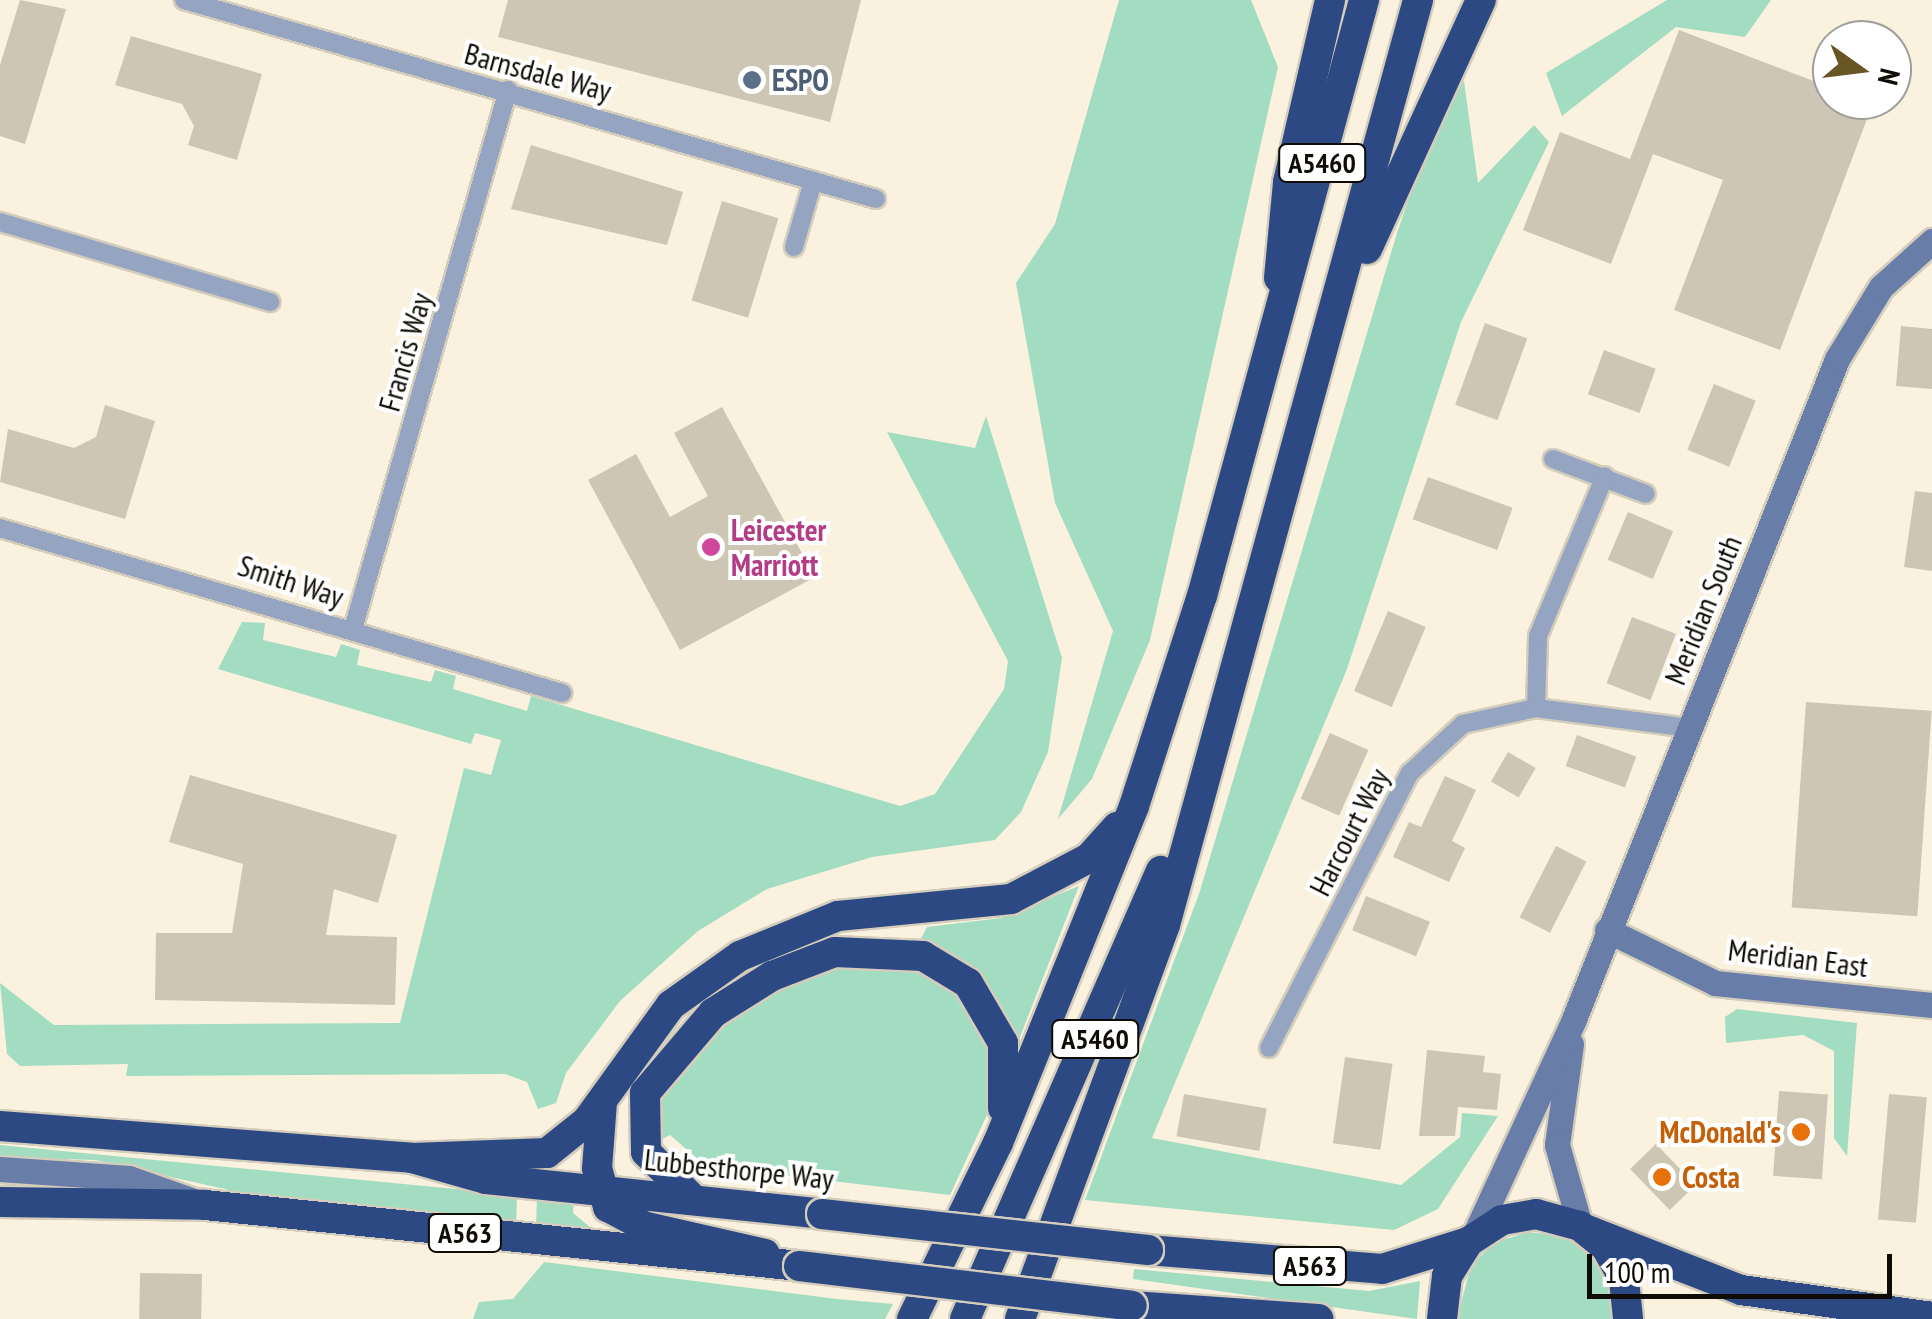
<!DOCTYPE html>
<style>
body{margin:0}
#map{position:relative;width:1932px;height:1319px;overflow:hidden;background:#faf2df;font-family:"PT Sans Narrow",sans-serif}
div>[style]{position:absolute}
.green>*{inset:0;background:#a2ddc1}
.building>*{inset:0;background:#cdc6b4;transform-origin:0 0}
.roads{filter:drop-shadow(2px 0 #d4cdbc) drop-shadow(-2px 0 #d4cdbc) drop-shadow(0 2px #d4cdbc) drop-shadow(0 -2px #d4cdbc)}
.street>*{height:18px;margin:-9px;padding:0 9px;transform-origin:9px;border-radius:9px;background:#94a4c1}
.secondary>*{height:25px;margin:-12.5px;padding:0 12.5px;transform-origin:12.5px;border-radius:12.5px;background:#687da8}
.highway>*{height:30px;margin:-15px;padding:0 15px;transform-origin:15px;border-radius:15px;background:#2d4983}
.bridges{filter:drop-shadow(2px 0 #d4cdbc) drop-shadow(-2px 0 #d4cdbc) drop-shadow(0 2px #d4cdbc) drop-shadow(0 -2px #d4cdbc)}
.highway-bridge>*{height:30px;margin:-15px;padding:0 15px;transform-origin:15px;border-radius:15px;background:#2d4983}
.dots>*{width:28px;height:28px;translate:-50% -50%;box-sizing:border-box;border:5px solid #fff;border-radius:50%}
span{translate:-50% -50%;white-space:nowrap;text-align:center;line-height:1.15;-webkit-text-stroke:8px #fff;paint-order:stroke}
.shield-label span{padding:2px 8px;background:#fff;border:2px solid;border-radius:8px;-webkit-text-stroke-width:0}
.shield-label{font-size:28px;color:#0f0c06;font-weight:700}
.street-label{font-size:30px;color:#0f0c06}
.service-label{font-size:30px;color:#4e5e75;font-weight:700}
.left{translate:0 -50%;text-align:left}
.hotel-label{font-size:30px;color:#b23c85;font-weight:700}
.food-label{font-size:30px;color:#c56008;font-weight:700}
.right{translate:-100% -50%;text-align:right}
.north{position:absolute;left:1812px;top:20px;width:100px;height:100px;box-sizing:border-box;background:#fff;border:2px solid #9f9e9b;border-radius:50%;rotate:104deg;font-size:28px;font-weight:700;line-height:40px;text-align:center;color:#0f0c06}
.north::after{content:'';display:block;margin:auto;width:35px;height:45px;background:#685725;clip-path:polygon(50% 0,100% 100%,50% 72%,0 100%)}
.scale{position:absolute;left:1587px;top:1254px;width:305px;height:45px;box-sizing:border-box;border:5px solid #0f0c06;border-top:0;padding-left:12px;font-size:30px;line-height:35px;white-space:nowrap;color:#0f0c06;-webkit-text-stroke:8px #fff;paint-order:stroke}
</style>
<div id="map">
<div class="green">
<div style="clip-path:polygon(1119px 0,1251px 0,1278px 67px,1150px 640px,1092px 779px,1058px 819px,1113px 631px,1055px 503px,1016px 283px,1055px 224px)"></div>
<div style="clip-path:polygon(1667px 0,1771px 0,1745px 37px,1676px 27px,1562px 116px,1546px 73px)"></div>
<div style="clip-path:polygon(1464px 81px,1478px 183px,1534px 125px,1549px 142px,1461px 322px,1347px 669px,1152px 1138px,1401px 1185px,1460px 1137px,1462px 1113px,1498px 1116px,1438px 1209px,1394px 1230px,1085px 1200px,1199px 894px,1397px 233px,1435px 122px)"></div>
<div style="clip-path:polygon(986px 416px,1062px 658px,1048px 752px,1021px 812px,995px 840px,872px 857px,767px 889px,698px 931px,620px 1001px,566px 1073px,556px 1103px,538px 1109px,527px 1082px,505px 1074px,126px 1076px,128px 1064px,20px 1066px,7px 1054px,0 983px,54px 1025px,400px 1023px,464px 768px,491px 775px,501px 740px,475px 733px,471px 744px,218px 669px,242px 622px,265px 623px,263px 640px,336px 657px,341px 644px,360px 650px,357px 665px,431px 682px,435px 670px,456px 676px,453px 689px,527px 711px,531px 696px,900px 806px,935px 794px,1004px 689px,1008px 661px,887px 432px,975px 448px)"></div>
<div style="clip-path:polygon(1079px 886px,1018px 1042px,981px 975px,918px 944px,927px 927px,1001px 918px)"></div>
<div style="clip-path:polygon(885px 955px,955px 985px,993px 1053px,992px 1104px,950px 1195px,706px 1166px,670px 1135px,659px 1141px,657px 1095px,710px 1026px,789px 976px)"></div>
<div style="clip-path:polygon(1737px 1009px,1857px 1023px,1847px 1156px,1834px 1138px,1834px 1051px,1803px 1035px,1726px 1043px,1725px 1017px)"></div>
<div style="clip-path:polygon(0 1145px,517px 1195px,516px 1231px,292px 1204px,95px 1160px,0 1157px)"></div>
<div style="clip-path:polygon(537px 1195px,574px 1200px,573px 1213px,603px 1238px,536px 1229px)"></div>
<div style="clip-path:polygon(1528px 1232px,1562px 1236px,1591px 1254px,1610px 1283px,1614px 1319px,1457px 1319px,1471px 1265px,1496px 1242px)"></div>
<div style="clip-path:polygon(544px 1262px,837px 1299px,893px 1304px,885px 1319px,473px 1319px,479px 1302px,513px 1299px)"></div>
<div style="clip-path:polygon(1134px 1269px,1369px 1291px,1420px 1281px,1417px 1319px,1133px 1279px)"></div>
</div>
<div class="building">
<div style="clip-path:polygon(20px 0,66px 9px,25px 144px,0 136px,0 65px)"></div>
<div style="clip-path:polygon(508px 0,861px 0,830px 122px,498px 37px)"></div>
<div style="clip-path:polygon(1679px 30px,1832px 88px,1832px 100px,1873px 103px,1780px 350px,1674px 310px,1723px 180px,1653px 154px,1611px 264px,1523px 230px,1560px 132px,1630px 159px)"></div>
<div style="clip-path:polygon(131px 36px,262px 74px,237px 160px,188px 145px,194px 126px,182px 104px,115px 85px)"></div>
<div style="clip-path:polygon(531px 145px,683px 192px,667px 245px,511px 209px)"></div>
<div style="left:722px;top:201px;width:59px;height:104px;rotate:17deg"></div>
<div style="left:1485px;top:323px;width:45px;height:87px;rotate:20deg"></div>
<div style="clip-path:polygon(1901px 326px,1932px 329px,1932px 389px,1896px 386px)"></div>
<div style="left:1604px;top:350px;width:55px;height:47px;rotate:20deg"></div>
<div style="left:1714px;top:384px;width:45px;height:71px;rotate:22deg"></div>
<div style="clip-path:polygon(105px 405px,155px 421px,125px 519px,0 482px,8px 429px,74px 448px,96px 437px)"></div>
<div style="clip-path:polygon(722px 407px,815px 577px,680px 650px,588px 480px,636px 454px,670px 517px,708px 496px,674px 433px)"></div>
<div style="left:1428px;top:477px;width:90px;height:45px;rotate:20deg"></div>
<div style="clip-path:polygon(1915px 491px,1932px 493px,1932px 571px,1904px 567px)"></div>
<div style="left:1628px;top:512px;width:49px;height:52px;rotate:23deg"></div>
<div style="left:1388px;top:611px;width:41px;height:87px;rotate:23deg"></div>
<div style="left:1632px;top:617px;width:47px;height:71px;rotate:21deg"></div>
<div style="left:1806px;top:702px;width:126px;height:206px;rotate:4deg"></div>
<div style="left:1330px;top:733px;width:42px;height:72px;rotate:24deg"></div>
<div style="left:1577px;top:735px;width:63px;height:33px;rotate:20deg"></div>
<div style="left:1508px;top:752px;width:32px;height:34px;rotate:30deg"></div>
<div style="clip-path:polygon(190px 775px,397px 835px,378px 903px,334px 889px,326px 935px,397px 937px,395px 1005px,155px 1000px,156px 933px,232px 933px,243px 864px,169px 842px)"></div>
<div style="clip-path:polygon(1445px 776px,1476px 790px,1452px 841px,1465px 848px,1449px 882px,1393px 857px,1409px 822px,1421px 827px)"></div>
<div style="left:1556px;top:846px;width:34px;height:80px;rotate:27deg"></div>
<div style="left:1366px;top:896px;width:69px;height:37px;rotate:22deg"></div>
<div style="clip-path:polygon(1427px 1050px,1485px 1056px,1483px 1072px,1501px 1074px,1497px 1110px,1458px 1107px,1455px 1136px,1419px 1136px)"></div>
<div style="left:1345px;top:1057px;width:48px;height:87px;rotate:8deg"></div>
<div style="left:1779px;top:1091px;width:49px;height:85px;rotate:4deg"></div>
<div style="left:1184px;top:1094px;width:84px;height:43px;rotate:10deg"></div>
<div style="left:1889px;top:1094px;width:38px;height:126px;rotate:5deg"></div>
<div style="left:1656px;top:1144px;width:57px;height:36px;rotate:46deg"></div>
<div style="left:140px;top:1273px;width:62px;height:46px;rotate:1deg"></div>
</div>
<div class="roads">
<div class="street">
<div style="left:184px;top:0;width:720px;rotate:16.04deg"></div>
<div style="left:0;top:222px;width:282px;rotate:16.5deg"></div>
<div style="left:794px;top:247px;width:69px;rotate:-73.9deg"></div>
<div style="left:1553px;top:459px;width:99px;rotate:20.6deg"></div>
<div style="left:0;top:528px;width:586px;rotate:16.36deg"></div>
<div style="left:353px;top:629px;width:561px;rotate:-73.96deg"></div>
<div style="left:1536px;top:708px;width:72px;rotate:-88.4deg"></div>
<div style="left:1538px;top:636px;width:173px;rotate:-67.3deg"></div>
<div style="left:1269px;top:1048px;width:309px;rotate:-62.9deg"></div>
<div style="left:1410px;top:773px;width:72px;rotate:-42.8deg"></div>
<div style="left:1463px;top:724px;width:75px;rotate:-12.4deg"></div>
<div style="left:1536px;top:708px;width:155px;rotate:7.4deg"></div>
</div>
<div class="secondary">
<div style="left:1607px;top:930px;width:120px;rotate:26.1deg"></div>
<div style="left:1715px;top:983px;width:218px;rotate:5.8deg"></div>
<div style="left:1571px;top:1044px;width:102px;rotate:97.9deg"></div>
<div style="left:1557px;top:1145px;width:84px;rotate:74.1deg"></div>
<div style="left:0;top:1169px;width:129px;rotate:4deg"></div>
<div style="left:129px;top:1178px;width:66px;rotate:19.5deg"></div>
<div style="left:1473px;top:1238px;width:241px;rotate:-65.2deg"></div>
<div style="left:1574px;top:1019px;width:710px;rotate:-68.27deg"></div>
<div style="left:1837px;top:359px;width:84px;rotate:-58.6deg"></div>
<div style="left:1881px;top:287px;width:69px;rotate:-42deg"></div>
</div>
<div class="highway">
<div style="left:1367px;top:249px;width:274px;rotate:-65.4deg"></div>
<div style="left:1279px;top:278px;width:96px;rotate:-84.6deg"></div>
<div style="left:1288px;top:182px;width:187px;rotate:-77deg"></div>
<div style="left:602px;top:1102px;width:66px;rotate:94.3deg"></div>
<div style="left:597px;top:1168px;width:41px;rotate:74.2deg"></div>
<div style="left:608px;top:1207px;width:40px;rotate:28deg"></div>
<div style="left:643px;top:1226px;width:125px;rotate:12.9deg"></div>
<div style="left:0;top:1126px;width:413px;rotate:4.4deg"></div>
<div style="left:412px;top:1158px;width:77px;rotate:15.8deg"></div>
<div style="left:486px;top:1179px;width:338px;rotate:5.9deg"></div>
<div style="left:412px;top:1158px;width:135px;rotate:-2.1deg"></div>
<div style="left:547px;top:1153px;width:51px;rotate:-38.7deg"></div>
<div style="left:587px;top:1121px;width:143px;rotate:-54.1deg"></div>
<div style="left:671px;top:1005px;width:85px;rotate:-35.4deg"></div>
<div style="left:740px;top:956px;width:106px;rotate:-22.2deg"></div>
<div style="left:838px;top:916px;width:174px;rotate:-5.6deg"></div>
<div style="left:1011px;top:899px;width:88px;rotate:-27.7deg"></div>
<div style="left:1089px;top:858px;width:42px;rotate:-47.9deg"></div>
<div style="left:692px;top:1198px;width:65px;rotate:-135deg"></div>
<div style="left:646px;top:1152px;width:59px;rotate:-91deg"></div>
<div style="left:645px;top:1093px;width:105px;rotate:-49.6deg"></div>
<div style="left:713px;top:1013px;width:70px;rotate:-32.1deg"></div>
<div style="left:772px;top:976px;width:67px;rotate:-20.9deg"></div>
<div style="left:835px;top:952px;width:88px;rotate:2.6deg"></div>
<div style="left:923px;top:956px;width:52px;rotate:31deg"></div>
<div style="left:968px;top:983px;width:69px;rotate:59.7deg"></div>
<div style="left:1003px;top:1043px;width:65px;rotate:90deg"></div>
<div style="left:0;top:1202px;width:205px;rotate:0.8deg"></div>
<div style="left:205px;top:1205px;width:597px;rotate:5.86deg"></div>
<div style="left:1587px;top:1230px;width:165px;rotate:21.3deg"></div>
<div style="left:1741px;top:1290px;width:193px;rotate:8deg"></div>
<div style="left:1148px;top:1250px;width:235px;rotate:4.6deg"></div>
<div style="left:1382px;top:1269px;width:90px;rotate:-17.4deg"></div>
<div style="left:1132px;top:1306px;width:187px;rotate:4deg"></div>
<div style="left:912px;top:1319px;width:196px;rotate:-64deg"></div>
<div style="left:998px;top:1143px;width:363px;rotate:-68deg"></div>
<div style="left:1134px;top:806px;width:221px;rotate:-72.1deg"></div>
<div style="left:1202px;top:596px;width:618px;rotate:-74.79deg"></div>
<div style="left:965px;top:1319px;width:489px;rotate:-66.4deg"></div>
<div style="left:1020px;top:1319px;width:420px;rotate:-69.8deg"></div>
<div style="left:1165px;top:925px;width:959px;rotate:-74.7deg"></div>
<div style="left:1442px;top:1319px;width:43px;rotate:-83.4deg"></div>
<div style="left:1447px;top:1276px;width:40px;rotate:-58deg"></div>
<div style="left:1468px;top:1242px;width:40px;rotate:-32.9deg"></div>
<div style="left:1502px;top:1220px;width:35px;rotate:-10deg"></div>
<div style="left:1536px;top:1214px;width:46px;rotate:15.3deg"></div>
<div style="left:1580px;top:1226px;width:33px;rotate:39deg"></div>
<div style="left:1606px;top:1247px;width:38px;rotate:61deg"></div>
<div style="left:1624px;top:1280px;width:39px;rotate:84deg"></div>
</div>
</div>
<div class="bridges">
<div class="highway-bridge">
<div style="left:822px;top:1214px;width:328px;rotate:6.3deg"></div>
<div style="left:799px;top:1266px;width:335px;rotate:6.8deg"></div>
</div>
</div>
<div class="dots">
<div style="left:752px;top:80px;background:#5c6f8a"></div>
<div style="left:711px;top:547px;background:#d1479c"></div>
<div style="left:1801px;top:1132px;background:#e8710a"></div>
<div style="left:1662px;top:1177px;background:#e8710a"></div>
</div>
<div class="shield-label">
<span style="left:1322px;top:163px">A5460</span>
<span style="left:1095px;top:1039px">A5460</span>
<span style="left:465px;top:1233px">A563</span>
<span style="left:1310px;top:1266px">A563</span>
</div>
<div class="street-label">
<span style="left:538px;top:72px;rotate:15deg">Barnsdale Way</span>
<span style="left:405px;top:352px;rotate:-74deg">Francis Way</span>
<span style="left:291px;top:581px;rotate:18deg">Smith Way</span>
<span style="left:1703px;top:610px;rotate:-68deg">Meridian South</span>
<span style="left:1349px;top:832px;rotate:-63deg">Harcourt Way</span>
<span style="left:1798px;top:958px;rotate:7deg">Meridian East</span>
<span style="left:739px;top:1169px;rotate:6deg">Lubbesthorpe Way</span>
</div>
<div class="service-label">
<span class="left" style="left:772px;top:80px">ESPO</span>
</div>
<div class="hotel-label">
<span class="left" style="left:731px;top:547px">Leicester<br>Marriott</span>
</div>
<div class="food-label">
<span class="right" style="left:1781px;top:1132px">McDonald's</span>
<span class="left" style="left:1682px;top:1177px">Costa</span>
</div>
<div class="north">N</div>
<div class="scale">100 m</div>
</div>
